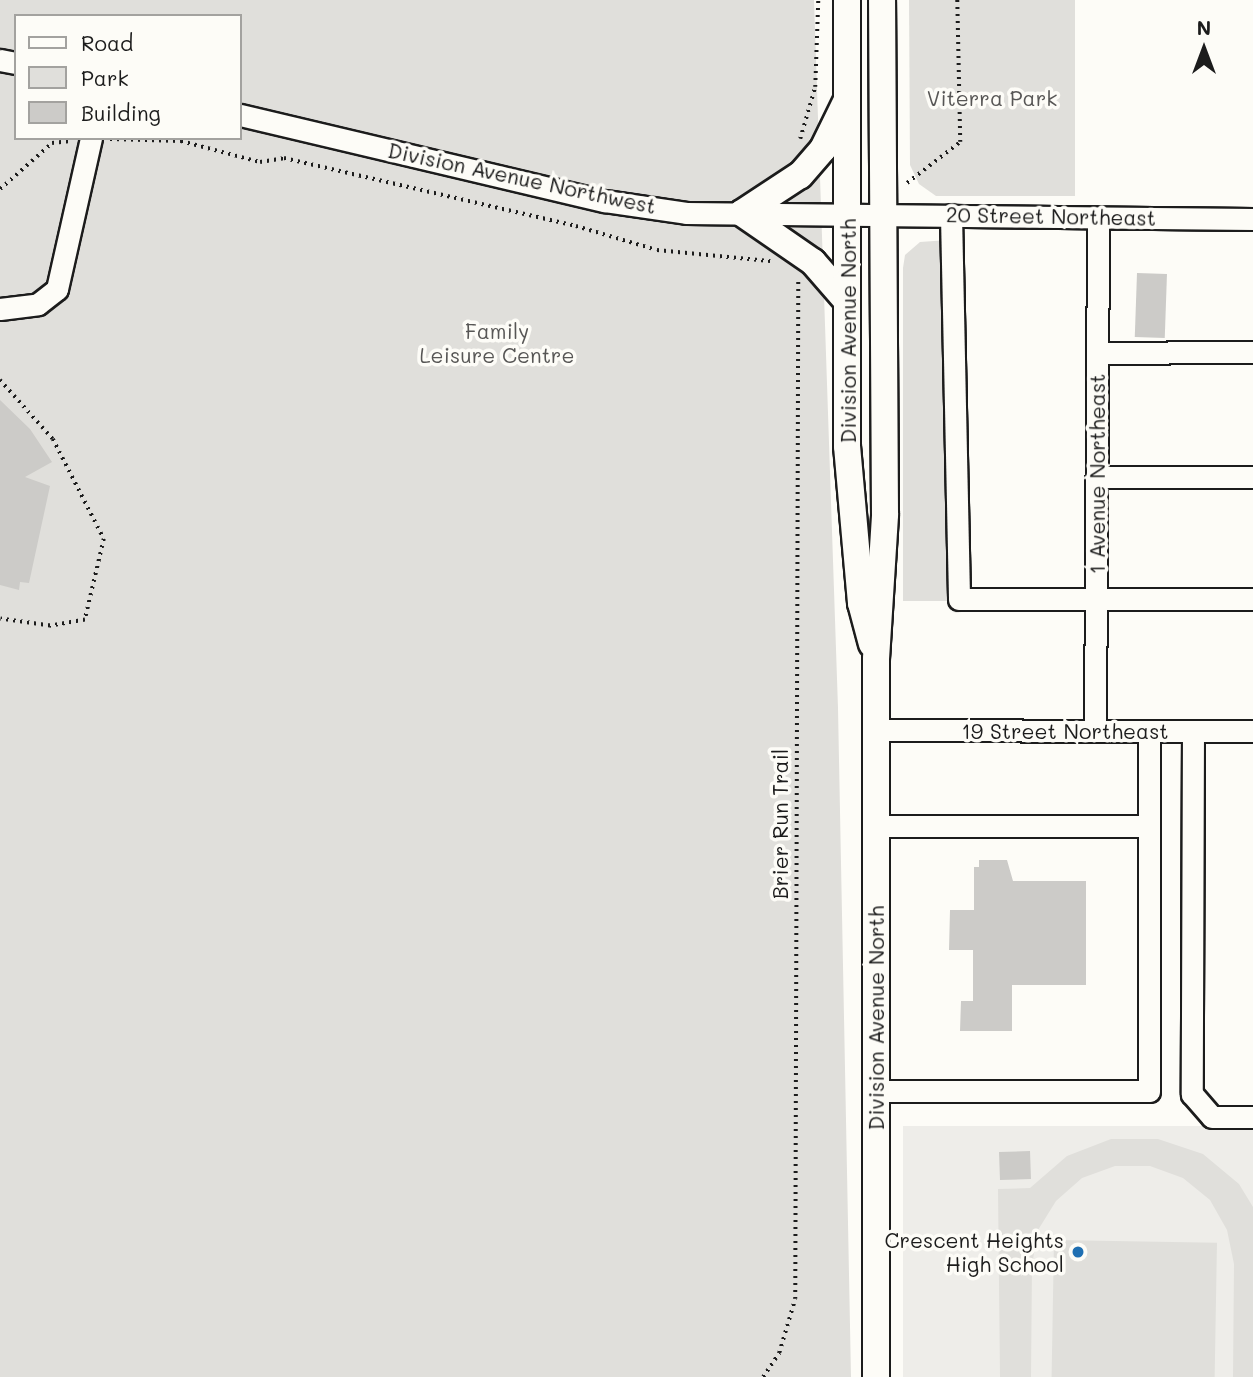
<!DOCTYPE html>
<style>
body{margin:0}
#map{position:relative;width:1253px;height:1377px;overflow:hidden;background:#fdfcf7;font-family:Mali,sans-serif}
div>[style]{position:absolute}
.built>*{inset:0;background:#eeede9;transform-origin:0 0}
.green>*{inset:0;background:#e0dfdb;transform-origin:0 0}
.building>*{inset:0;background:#cccbc8;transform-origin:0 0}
.path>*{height:3.5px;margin-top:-1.75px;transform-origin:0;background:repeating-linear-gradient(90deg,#1c1c1c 0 2px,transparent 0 7px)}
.roads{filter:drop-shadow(2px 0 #1c1c1c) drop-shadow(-2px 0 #1c1c1c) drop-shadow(0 2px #1c1c1c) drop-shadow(0 -2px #1c1c1c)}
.minor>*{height:21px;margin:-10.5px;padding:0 10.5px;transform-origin:10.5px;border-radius:10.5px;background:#fdfcf7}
.major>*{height:26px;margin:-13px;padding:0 13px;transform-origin:13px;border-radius:13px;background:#fdfcf7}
.dots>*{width:19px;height:19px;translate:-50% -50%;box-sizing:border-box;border:4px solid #fdfcf7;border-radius:50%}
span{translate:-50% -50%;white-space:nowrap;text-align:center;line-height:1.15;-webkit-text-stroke:7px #fdfcf7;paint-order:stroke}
.park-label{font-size:21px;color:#575655}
.street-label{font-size:21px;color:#1c1c1c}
.poi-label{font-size:21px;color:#1c1c1c}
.right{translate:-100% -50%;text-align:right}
.legend{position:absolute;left:14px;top:14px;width:228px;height:126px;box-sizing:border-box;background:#fdfcf7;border:2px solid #a3a29f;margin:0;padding:9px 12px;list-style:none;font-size:21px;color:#1c1c1c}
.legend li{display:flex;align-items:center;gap:14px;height:35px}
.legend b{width:35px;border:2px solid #a3a29f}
.north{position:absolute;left:1169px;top:14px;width:70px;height:70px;-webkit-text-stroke:5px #fdfcf7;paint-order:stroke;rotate:0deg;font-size:19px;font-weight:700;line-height:28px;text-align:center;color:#1c1c1c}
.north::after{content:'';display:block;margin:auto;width:24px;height:32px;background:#1c1c1c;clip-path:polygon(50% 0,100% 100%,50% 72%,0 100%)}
</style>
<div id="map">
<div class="built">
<div style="left:903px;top:1126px;width:350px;height:251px"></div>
</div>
<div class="green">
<div style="clip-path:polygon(evenodd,0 0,814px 0,838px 708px,851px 1377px,0 1377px,0 0,16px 16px,240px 16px,240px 138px,16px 138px,16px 16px)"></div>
<div style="clip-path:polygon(909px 0,1075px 0,1075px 196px,936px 196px,919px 184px,910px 165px)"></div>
<div style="clip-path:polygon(948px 240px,948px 601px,903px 601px,903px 268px,905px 255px,920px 242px)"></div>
<div style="clip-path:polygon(1111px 1139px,1158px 1139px,1203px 1154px,1239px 1184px,1253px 1207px,1253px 1377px,1233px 1377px,1234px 1264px,1227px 1230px,1210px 1200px,1183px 1178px,1150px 1166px,1115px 1166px,1082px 1178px,1056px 1201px,1038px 1230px,1032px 1265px,1031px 1377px,1000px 1377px,998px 1189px,1030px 1188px,1067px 1156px)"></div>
<div style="left:1054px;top:1240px;width:163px;height:137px;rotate:1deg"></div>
</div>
<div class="building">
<div style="left:1137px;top:273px;width:30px;height:64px;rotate:2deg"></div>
<div style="clip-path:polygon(0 400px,30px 429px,52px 462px,25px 477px,50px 486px,29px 583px,20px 582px,19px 590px,0 585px)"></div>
<div style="clip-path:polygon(979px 860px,1007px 860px,1013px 881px,1086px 881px,1086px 985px,1012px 985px,1012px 1031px,960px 1031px,961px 1001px,973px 1001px,973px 950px,949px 950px,950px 910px,974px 910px,974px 867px,979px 867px)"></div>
<div style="left:1030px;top:1151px;width:28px;height:31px;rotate:88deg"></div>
</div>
<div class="path">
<div style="left:110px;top:139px;width:71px;rotate:1.6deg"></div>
<div style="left:181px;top:141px;width:82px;rotate:14.9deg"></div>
<div style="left:260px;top:162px;width:24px;rotate:-9deg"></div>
<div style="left:284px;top:158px;width:300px;rotate:13.1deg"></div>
<div style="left:576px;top:226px;width:84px;rotate:16.5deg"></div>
<div style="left:657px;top:250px;width:114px;rotate:5.6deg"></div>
<div style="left:800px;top:139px;width:54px;rotate:-73.9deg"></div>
<div style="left:815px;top:87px;width:87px;rotate:-88deg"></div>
<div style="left:907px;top:183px;width:67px;rotate:-37.7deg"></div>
<div style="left:960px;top:142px;width:142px;rotate:-91.2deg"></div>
<div style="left:0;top:189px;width:69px;rotate:-41.5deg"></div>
<div style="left:52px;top:143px;width:19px;rotate:-6deg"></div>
<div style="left:0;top:380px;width:79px;rotate:48.1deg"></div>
<div style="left:53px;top:439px;width:112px;rotate:63deg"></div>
<div style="left:104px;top:539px;width:83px;rotate:103.2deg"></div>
<div style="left:85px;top:620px;width:36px;rotate:170deg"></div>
<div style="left:50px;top:626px;width:50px;rotate:-172deg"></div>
<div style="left:763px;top:1377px;width:29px;rotate:-56deg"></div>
<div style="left:779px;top:1353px;width:56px;rotate:-73.5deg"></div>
<div style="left:795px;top:1299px;width:1021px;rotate:-89.83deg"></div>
</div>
<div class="roads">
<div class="minor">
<div style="left:0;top:60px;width:16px;rotate:11deg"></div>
<div style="left:240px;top:115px;width:375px;rotate:13.3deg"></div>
<div style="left:605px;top:201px;width:82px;rotate:8.4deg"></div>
<div style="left:686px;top:213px;width:567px;rotate:0.61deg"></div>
<div style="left:951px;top:215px;width:384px;rotate:88.8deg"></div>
<div style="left:959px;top:599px;width:294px"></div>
<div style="left:0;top:309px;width:38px;rotate:-7deg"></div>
<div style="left:38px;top:304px;width:24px;rotate:-38deg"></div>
<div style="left:57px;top:289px;width:155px;rotate:-77.3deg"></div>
<div style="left:1098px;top:353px;width:155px;rotate:-0.4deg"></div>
<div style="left:1097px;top:477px;width:156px"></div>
<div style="left:876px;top:730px;width:377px;rotate:0.2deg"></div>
<div style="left:1095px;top:731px;width:513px;rotate:-89.66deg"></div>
<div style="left:1193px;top:731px;width:363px;rotate:90.2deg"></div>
<div style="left:1192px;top:1094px;width:30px;rotate:49deg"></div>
<div style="left:1212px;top:1117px;width:41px"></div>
<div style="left:876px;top:826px;width:273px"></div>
<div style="left:876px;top:1091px;width:273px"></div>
<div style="left:1149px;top:1091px;width:360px;rotate:-90deg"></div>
</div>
<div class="major">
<div style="left:847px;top:0;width:446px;rotate:90deg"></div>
<div style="left:847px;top:446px;width:158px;rotate:84.9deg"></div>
<div style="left:861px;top:603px;width:42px;rotate:75deg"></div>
<div style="left:846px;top:102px;width:52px;rotate:116.1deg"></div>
<div style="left:823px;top:149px;width:35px;rotate:131deg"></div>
<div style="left:800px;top:175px;width:69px;rotate:146.8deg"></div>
<div style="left:742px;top:213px;width:86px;rotate:34.6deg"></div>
<div style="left:813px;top:262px;width:50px;rotate:49deg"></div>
<div style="left:876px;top:1377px;width:718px;rotate:-90deg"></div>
<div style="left:876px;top:659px;width:145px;rotate:-86.4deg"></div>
<div style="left:885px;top:514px;width:514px;rotate:-90.33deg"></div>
</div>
</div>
<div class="dots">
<div style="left:1078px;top:1252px;background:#1f6fb2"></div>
</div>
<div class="park-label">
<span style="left:992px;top:98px">Viterra Park</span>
<span style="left:497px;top:343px">Family<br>Leisure Centre</span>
</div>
<div class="street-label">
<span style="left:522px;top:178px;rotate:12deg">Division Avenue Northwest</span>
<span style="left:1051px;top:216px;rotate:1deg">20 Street Northeast</span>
<span style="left:848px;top:331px;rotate:-90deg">Division Avenue North</span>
<span style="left:1097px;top:474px;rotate:-90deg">1 Avenue Northeast</span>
<span style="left:1065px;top:731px">19 Street Northeast</span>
<span style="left:780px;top:824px;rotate:-90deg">Brier Run Trail</span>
<span style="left:876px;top:1018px;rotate:-90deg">Division Avenue North</span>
</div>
<div class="poi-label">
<span class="right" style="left:1064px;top:1252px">Crescent Heights<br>High School</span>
</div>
<ul class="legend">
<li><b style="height:9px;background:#fdfcf7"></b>Road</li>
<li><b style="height:19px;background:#e0dfdb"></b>Park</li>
<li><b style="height:19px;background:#cccbc8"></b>Building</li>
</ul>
<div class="north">N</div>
</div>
